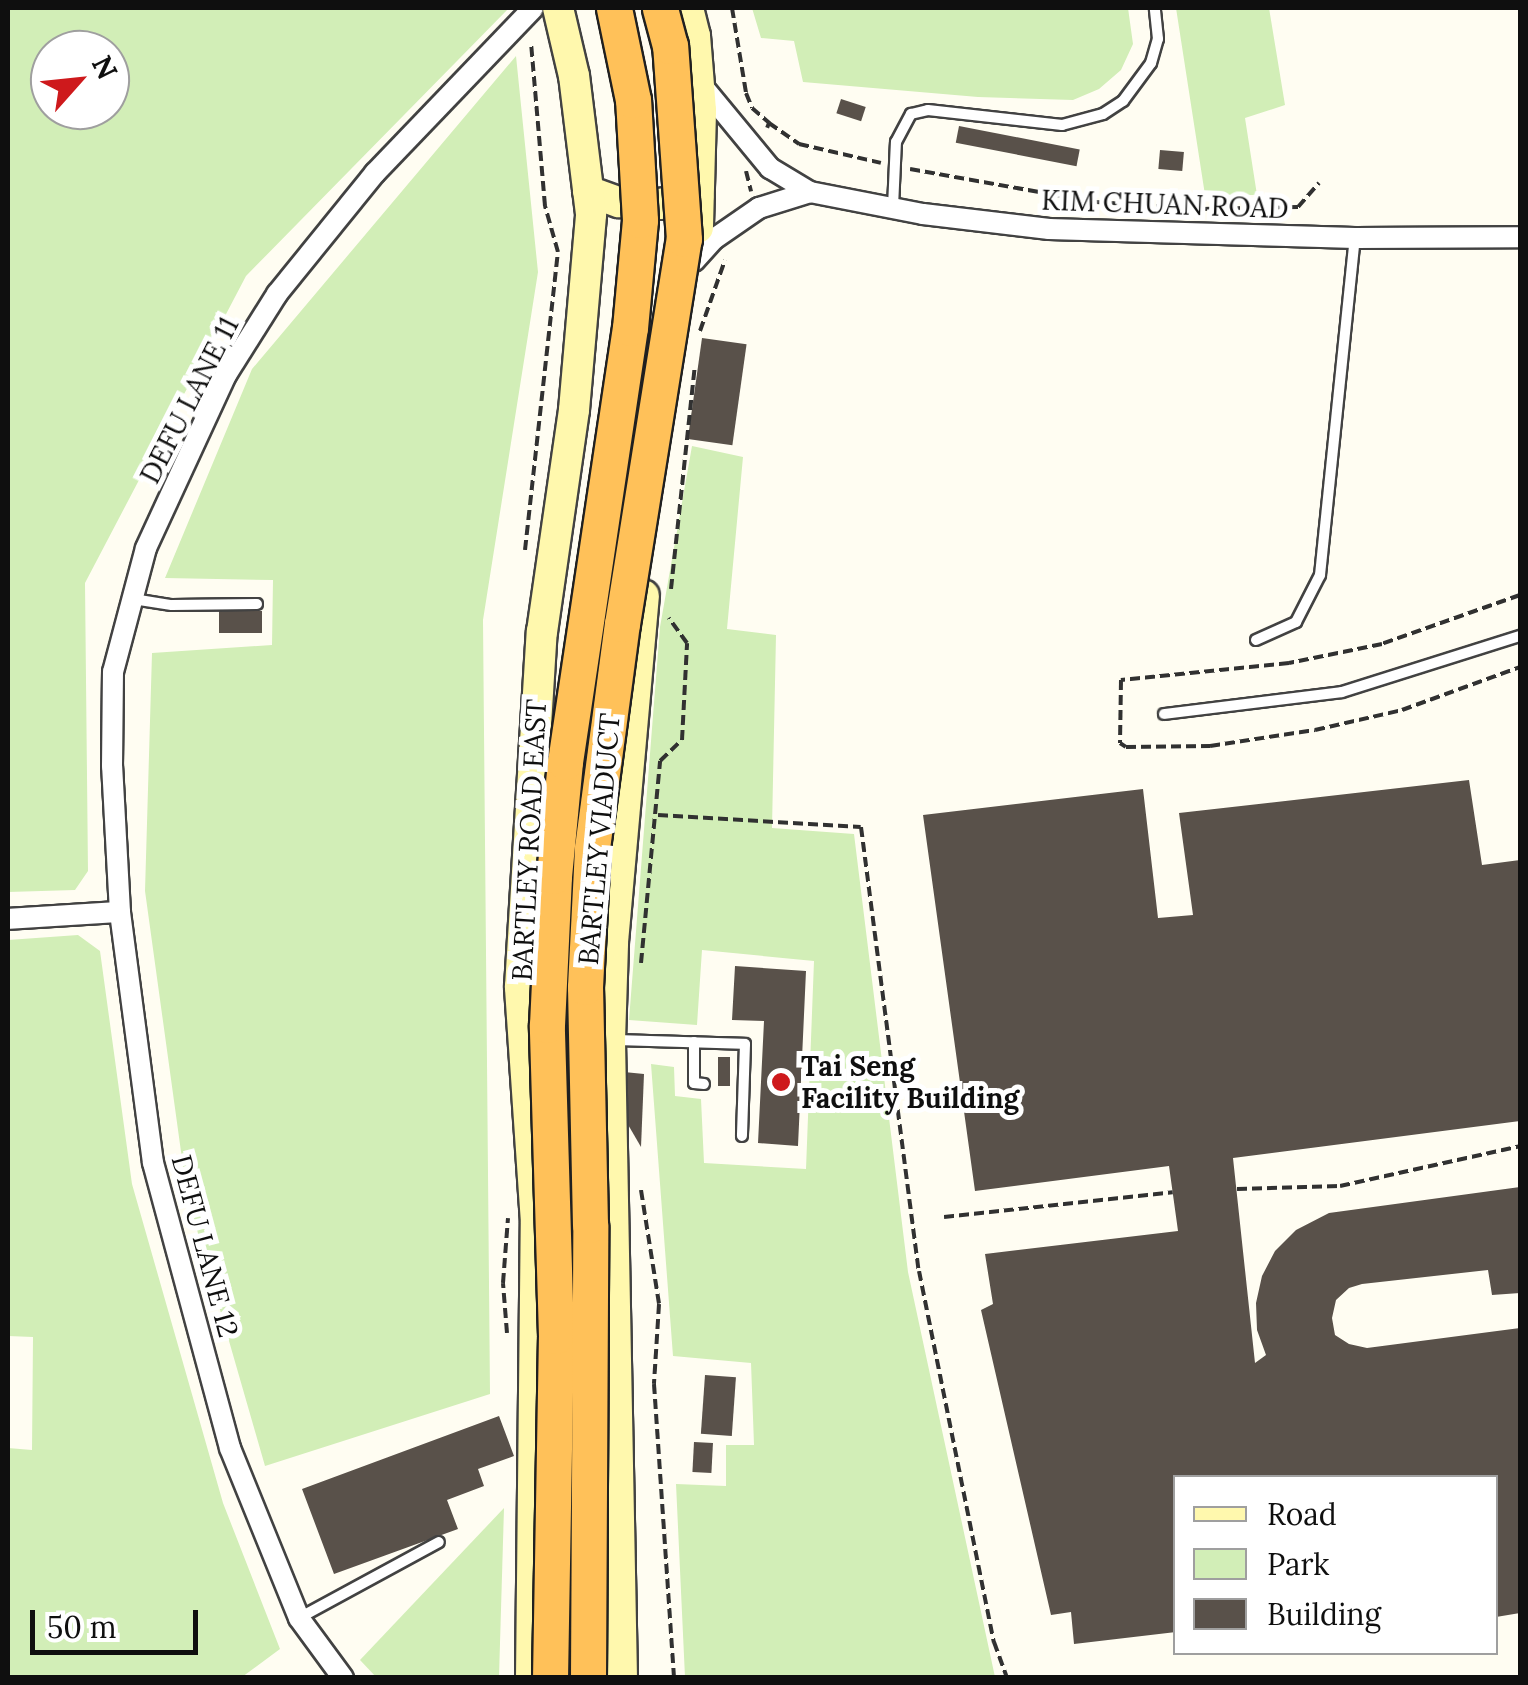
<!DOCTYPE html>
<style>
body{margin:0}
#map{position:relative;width:1528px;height:1685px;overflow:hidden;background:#fffdf2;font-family:Lora,serif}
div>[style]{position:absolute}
.green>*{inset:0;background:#d2eeb7}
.building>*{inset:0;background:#59514a;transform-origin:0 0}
.path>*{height:4px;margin-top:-2px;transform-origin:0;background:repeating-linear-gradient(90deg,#313131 0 10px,transparent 0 15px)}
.roads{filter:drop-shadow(2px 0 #424242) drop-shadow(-2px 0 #424242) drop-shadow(0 2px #424242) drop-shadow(0 -2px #424242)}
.service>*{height:10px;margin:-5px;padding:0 5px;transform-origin:5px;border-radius:5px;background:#fff}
.minor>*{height:20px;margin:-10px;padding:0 10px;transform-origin:10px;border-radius:10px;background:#fff}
.secondary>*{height:30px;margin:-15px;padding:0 15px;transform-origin:15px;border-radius:15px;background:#fff8ad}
.bridges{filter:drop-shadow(2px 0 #202020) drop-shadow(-2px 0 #202020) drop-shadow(0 2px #202020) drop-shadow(0 -2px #202020)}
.trunk-bridge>*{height:35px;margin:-17.5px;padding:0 17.5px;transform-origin:17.5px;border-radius:17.5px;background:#ffc159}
.dots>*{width:28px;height:28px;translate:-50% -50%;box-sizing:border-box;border:5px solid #fff;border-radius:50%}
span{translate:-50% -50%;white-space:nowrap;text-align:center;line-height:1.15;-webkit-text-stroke:10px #fff;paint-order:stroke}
.street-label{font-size:28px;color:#0f0f0f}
.poi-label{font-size:28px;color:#0f0f0f;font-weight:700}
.left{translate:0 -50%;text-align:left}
.frame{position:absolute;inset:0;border:10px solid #0f0f0f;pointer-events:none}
.legend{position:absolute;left:1173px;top:1475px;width:325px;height:180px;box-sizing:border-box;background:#fff;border:2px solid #9f9f9f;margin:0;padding:12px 18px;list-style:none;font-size:30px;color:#0f0f0f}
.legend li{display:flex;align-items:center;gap:20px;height:50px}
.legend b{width:50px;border:2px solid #9f9f9f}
.north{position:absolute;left:30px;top:30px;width:100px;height:100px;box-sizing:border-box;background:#fff;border:2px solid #9f9f9f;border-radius:50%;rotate:63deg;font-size:28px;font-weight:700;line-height:40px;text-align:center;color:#0f0f0f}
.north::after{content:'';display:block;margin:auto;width:35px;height:45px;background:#ce191c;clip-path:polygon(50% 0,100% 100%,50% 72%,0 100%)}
.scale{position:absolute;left:30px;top:1610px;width:168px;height:45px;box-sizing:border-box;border:5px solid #0f0f0f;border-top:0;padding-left:12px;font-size:30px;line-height:35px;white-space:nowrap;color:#0f0f0f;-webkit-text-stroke:8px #fff;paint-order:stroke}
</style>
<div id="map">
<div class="green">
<div style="clip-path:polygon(evenodd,8px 8px,509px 8px,246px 276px,85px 583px,88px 871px,75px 890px,8px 892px,8px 8px,110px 50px,110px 110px,50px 110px,50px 50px,110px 50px)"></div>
<div style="clip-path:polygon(752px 8px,1128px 8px,1133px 44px,1121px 70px,1099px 89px,1073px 100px,978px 97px,803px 82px,794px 41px,761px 38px)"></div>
<div style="clip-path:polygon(1176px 8px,1269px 8px,1285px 105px,1245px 118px,1257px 195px,1205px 195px)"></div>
<div style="clip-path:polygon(516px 56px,538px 272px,483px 620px,490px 1394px,265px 1466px,187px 1195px,145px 891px,152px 653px,272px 645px,273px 580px,165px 578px,252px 369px)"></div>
<div style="clip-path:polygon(692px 446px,743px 457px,727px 629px,776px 635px,772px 828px,854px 834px,908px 1272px,995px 1677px,685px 1677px,676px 1484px,726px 1486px,726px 1445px,754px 1445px,751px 1363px,673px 1356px,651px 1064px,674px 1067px,675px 1096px,701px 1099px,704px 1163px,806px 1169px,814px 961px,702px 950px,697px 1025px,629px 1020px,660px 627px)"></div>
<div style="clip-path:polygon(78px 935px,100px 951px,132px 1184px,223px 1503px,280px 1649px,242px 1677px,8px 1677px,8px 1448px,32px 1450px,33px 1337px,8px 1336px,8px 940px)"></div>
<div style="clip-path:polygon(504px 1508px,499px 1677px,376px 1677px,360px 1660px)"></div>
</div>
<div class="building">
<div style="left:841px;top:99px;width:26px;height:15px;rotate:18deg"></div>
<div style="left:959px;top:126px;width:123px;height:17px;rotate:11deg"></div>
<div style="left:1160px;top:150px;width:24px;height:19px;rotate:5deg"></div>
<div style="left:702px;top:338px;width:45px;height:102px;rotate:8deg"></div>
<div style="left:219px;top:611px;width:43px;height:22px"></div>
<div style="clip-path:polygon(1469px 780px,1482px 865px,1520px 860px,1520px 1121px,1233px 1158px,1255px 1363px,1266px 1355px,1257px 1330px,1256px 1303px,1262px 1276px,1275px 1251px,1296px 1230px,1329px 1213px,1520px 1187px,1520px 1293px,1492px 1295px,1488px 1270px,1362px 1284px,1349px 1288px,1336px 1300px,1332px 1318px,1335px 1335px,1349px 1344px,1367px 1348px,1520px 1328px,1520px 1613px,1496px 1617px,1496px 1478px,1176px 1478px,1176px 1632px,1074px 1644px,1071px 1612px,1051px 1615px,981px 1310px,993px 1304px,985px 1254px,1178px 1231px,1169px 1166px,975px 1191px,923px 815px,1143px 789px,1158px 918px,1193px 915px,1179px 813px)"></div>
<div style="clip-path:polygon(735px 966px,806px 971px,798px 1146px,758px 1143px,764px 1021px,732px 1020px)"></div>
<div style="left:718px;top:1057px;width:12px;height:29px"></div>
<div style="clip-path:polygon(624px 1072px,644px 1074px,641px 1147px,623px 1116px)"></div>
<div style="left:705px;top:1375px;width:31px;height:59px;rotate:4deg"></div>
<div style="clip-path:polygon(499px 1416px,514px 1456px,478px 1469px,484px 1486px,447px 1500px,458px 1529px,334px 1574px,302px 1489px)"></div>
<div style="left:694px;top:1442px;width:19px;height:30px;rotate:3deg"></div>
</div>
<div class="path">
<div style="left:732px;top:8px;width:86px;rotate:80.6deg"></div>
<div style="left:746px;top:93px;width:16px;rotate:68deg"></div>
<div style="left:752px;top:108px;width:23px;rotate:41deg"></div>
<div style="left:769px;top:123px;width:5px;rotate:112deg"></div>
<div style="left:769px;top:123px;width:37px;rotate:35deg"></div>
<div style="left:799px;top:144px;width:84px;rotate:13deg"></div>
<div style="left:910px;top:169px;width:189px;rotate:10.1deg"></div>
<div style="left:1096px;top:202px;width:104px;rotate:3.9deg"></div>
<div style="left:1200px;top:209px;width:98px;rotate:-1.2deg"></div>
<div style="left:1298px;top:207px;width:32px;rotate:-49deg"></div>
<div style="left:746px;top:171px;width:21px;rotate:76deg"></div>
<div style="left:700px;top:331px;width:75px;rotate:-70.6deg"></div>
<div style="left:525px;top:550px;width:300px;rotate:-83.7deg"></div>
<div style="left:558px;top:252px;width:48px;rotate:-105.8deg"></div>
<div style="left:545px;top:206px;width:163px;rotate:-94.9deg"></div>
<div style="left:671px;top:589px;width:225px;rotate:-83.9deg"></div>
<div style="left:1520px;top:595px;width:146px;rotate:160.5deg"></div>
<div style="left:1382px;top:644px;width:95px;rotate:168.5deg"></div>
<div style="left:1289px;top:663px;width:169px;rotate:174.2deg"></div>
<div style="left:1121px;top:680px;width:63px;rotate:90.9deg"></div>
<div style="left:1120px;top:743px;width:7px;rotate:34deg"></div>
<div style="left:1126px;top:747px;width:84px;rotate:-0.7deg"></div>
<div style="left:1210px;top:746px;width:106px;rotate:-8.7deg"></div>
<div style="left:1315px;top:730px;width:89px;rotate:-12.9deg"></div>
<div style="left:1402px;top:710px;width:126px;rotate:-20deg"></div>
<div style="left:658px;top:815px;width:203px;rotate:3.4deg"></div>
<div style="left:861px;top:827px;width:448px;rotate:82.6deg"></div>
<div style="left:919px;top:1271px;width:379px;rotate:78.6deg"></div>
<div style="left:994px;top:1642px;width:38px;rotate:70deg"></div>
<div style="left:641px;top:963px;width:203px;rotate:-84.6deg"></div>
<div style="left:660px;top:761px;width:30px;rotate:-44deg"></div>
<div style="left:682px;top:740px;width:97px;rotate:-87deg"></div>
<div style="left:687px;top:643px;width:31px;rotate:-126deg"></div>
<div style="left:1237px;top:1189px;width:103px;rotate:-1.7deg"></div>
<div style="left:1340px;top:1186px;width:184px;rotate:-12.5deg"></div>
<div style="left:641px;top:1190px;width:115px;rotate:81deg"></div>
<div style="left:659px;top:1304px;width:80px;rotate:93.6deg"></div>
<div style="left:654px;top:1384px;width:295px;rotate:86.1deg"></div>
<div style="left:944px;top:1217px;width:230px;rotate:-6.2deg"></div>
<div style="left:507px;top:1333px;width:50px;rotate:-94.6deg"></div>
<div style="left:503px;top:1283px;width:65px;rotate:-85.6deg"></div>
</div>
<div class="roads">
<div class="service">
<div style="left:893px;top:207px;width:65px;rotate:-87.4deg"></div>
<div style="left:896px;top:142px;width:32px;rotate:-62deg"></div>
<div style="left:911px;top:114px;width:17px;rotate:-13deg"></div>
<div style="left:928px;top:110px;width:135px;rotate:6.4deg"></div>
<div style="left:1062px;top:125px;width:42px;rotate:-15deg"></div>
<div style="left:1103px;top:114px;width:24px;rotate:-33deg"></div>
<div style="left:1123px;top:101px;width:47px;rotate:-53.6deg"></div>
<div style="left:1151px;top:63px;width:25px;rotate:-74deg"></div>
<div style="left:1158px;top:39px;width:31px;rotate:-96deg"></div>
<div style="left:133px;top:599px;width:39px;rotate:9deg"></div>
<div style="left:172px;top:605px;width:85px;rotate:-0.7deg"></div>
<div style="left:1256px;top:640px;width:44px;rotate:-24.2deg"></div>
<div style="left:1296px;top:622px;width:53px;rotate:-62.9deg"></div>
<div style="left:1320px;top:575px;width:339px;rotate:-84.1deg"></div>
<div style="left:1164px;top:714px;width:179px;rotate:-7deg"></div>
<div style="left:1342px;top:692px;width:187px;rotate:-17.5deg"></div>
<div style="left:613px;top:1040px;width:132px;rotate:1.7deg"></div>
<div style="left:745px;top:1044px;width:92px;rotate:91.9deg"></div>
<div style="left:694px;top:1042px;width:41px;rotate:90deg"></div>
<div style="left:694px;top:1083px;width:10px;rotate:6deg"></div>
<div style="left:299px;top:1618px;width:159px;rotate:-28.5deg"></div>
</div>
<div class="minor">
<div style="left:699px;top:82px;width:112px;rotate:50.5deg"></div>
<div style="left:770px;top:168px;width:47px;rotate:31deg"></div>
<div style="left:810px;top:192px;width:115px;rotate:11deg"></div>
<div style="left:923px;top:214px;width:127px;rotate:6.8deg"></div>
<div style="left:1049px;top:229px;width:306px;rotate:1.7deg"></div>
<div style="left:1355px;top:238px;width:165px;rotate:-0.3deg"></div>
<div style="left:694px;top:261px;width:30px;rotate:-48deg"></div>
<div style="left:714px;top:239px;width:55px;rotate:-34.6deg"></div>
<div style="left:759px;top:208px;width:53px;rotate:-17.4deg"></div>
<div style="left:8px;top:919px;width:112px;rotate:-3.6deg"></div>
<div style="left:343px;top:1678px;width:74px;rotate:-126.3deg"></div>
<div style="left:299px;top:1618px;width:183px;rotate:-112.1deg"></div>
<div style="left:230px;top:1448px;width:295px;rotate:-105.1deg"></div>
<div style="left:153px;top:1163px;width:253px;rotate:-97.5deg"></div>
<div style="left:120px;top:912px;width:146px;rotate:-93.1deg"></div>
<div style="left:112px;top:766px;width:94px;rotate:-89.4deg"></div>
<div style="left:113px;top:672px;width:128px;rotate:-75.1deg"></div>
<div style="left:146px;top:548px;width:191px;rotate:-65.2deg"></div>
<div style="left:226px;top:375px;width:96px;rotate:-57.8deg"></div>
<div style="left:277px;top:294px;width:156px;rotate:-51deg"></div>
<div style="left:375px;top:173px;width:228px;rotate:-46.2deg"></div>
</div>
<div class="secondary">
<div style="left:688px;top:8px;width:29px;rotate:76deg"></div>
<div style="left:695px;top:36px;width:75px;rotate:85.4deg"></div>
<div style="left:701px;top:111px;width:117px;rotate:91.5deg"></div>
<div style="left:588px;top:191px;width:33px;rotate:20deg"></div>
<div style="left:619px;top:202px;width:40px;rotate:2.9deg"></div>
<div style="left:659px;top:204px;width:40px;rotate:-10deg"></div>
<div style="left:531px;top:1678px;width:455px;rotate:-89.4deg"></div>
<div style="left:536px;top:1223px;width:237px;rotate:-93.9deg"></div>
<div style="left:520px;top:987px;width:356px;rotate:-86.5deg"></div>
<div style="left:542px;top:632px;width:224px;rotate:-81.8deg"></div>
<div style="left:574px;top:410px;width:197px;rotate:-85deg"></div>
<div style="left:591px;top:214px;width:139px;rotate:-97deg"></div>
<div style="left:574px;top:76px;width:70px;rotate:-103.2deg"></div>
<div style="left:622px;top:1678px;width:638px;rotate:-91.08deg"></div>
<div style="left:610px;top:1040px;width:98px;rotate:-88.2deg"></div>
<div style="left:613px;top:942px;width:348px;rotate:-84.9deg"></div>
</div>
</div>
<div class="bridges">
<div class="trunk-bridge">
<div style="left:550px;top:1678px;width:342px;rotate:-89deg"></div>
<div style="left:556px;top:1336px;width:311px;rotate:-91.7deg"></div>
<div style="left:547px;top:1025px;width:149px;rotate:-87.3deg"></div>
<div style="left:554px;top:876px;width:115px;rotate:-84.5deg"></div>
<div style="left:565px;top:762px;width:439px;rotate:-81.5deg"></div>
<div style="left:630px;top:328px;width:108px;rotate:-84.7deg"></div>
<div style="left:640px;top:220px;width:120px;rotate:-93.3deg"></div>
<div style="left:633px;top:100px;width:94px;rotate:-101.7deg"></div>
<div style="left:588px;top:1678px;width:453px;rotate:-89.7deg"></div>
<div style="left:590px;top:1225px;width:238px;rotate:-91.2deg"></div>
<div style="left:585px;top:987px;width:139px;rotate:-87.1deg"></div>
<div style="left:592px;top:848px;width:226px;rotate:-82.4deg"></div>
<div style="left:622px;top:624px;width:390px;rotate:-80.9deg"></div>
<div style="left:684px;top:239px;width:194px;rotate:-94.1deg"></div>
<div style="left:670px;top:46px;width:39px;rotate:-105deg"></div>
</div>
</div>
<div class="dots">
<div style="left:781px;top:1082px;background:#ce191c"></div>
</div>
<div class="street-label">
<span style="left:1165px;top:204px;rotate:2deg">KIM CHUAN ROAD</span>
<span style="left:189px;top:400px;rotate:-63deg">DEFU LANE 11</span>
<span style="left:599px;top:839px;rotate:-85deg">BARTLEY VIADUCT</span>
<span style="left:529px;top:840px;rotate:-87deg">BARTLEY ROAD EAST</span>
<span style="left:205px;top:1246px;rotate:75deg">DEFU LANE 12</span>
</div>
<div class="poi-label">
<span class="left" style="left:801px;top:1082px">Tai Seng<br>Facility Building</span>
</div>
<div class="frame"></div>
<ul class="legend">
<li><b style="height:12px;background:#fff8ad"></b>Road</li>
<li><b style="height:28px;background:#d2eeb7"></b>Park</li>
<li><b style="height:28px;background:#59514a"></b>Building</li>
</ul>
<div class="north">N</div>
<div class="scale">50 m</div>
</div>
